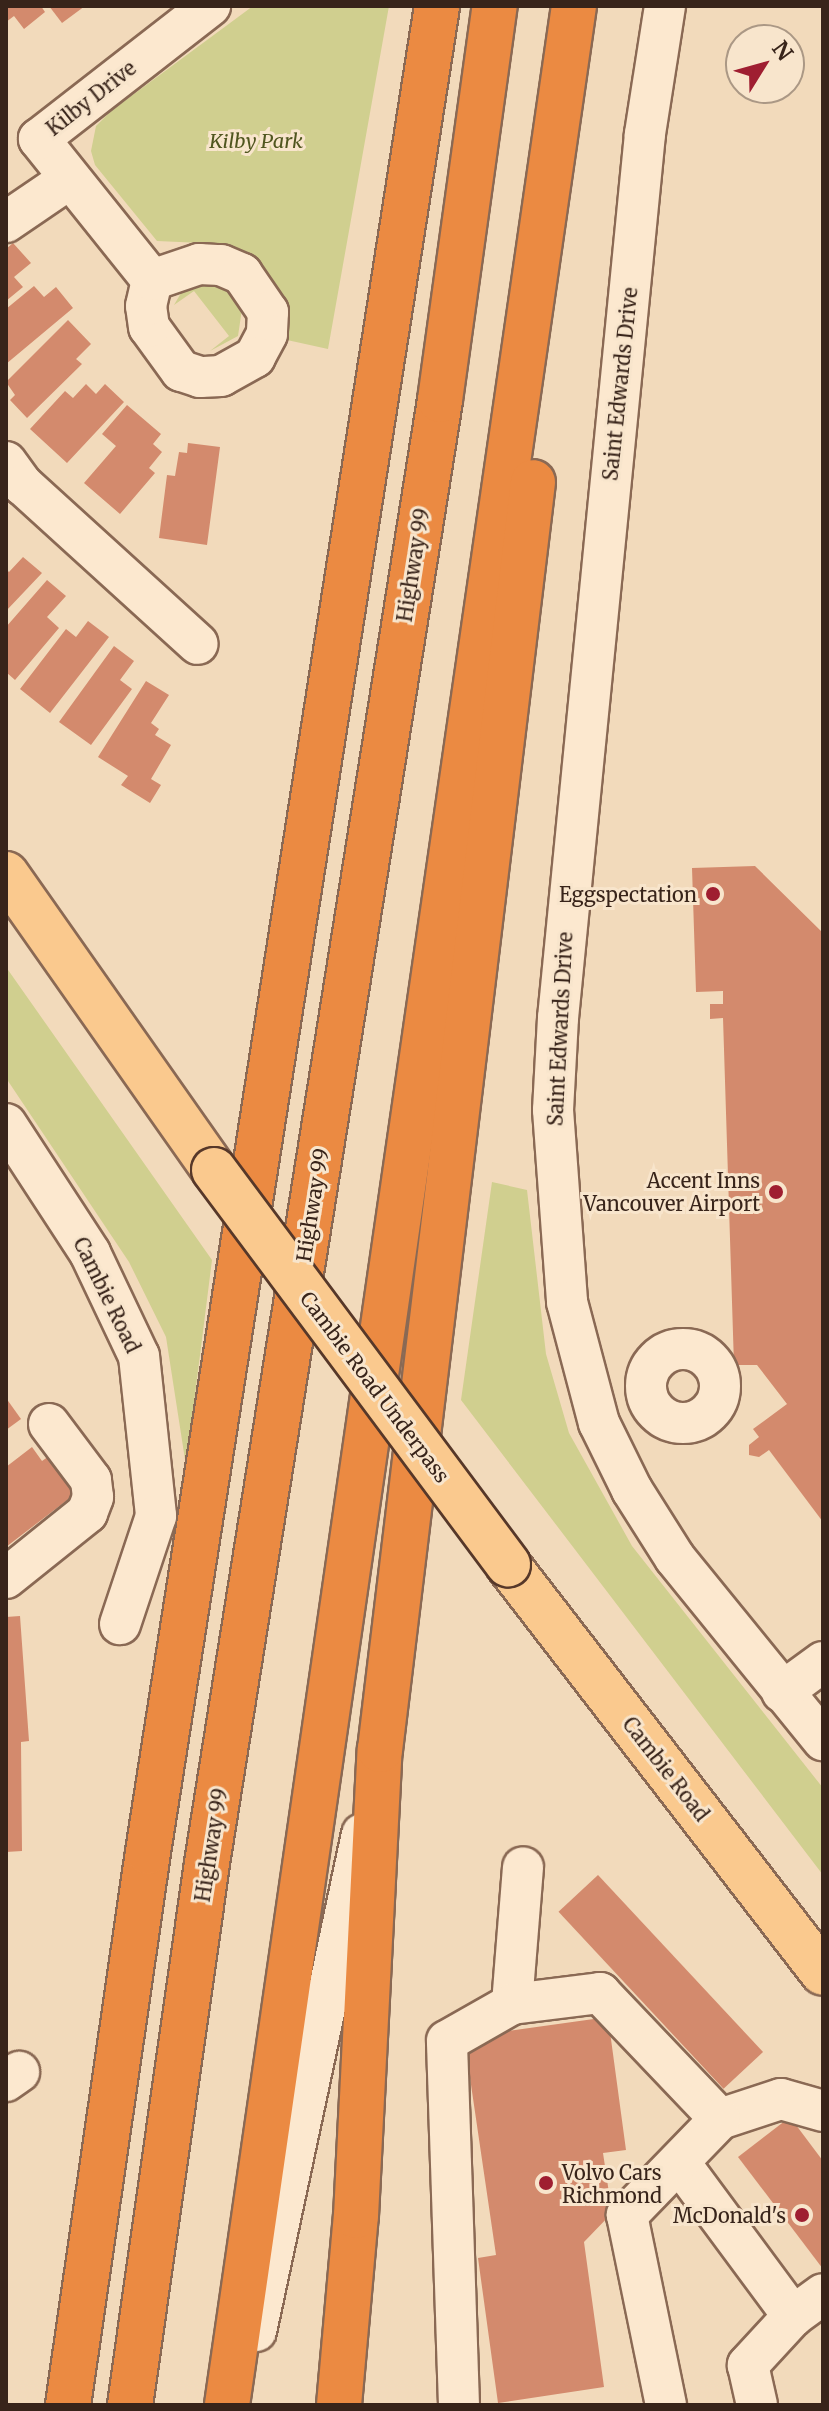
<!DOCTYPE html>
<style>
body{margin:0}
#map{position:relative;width:829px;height:2411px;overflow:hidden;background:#f2dabb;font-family:Merriweather,serif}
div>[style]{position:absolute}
.green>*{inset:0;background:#d0cf8f}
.building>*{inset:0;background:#d38a6d;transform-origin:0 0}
.roads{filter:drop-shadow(2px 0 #8a6954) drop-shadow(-2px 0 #8a6954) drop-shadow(0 2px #8a6954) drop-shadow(0 -2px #8a6954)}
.minor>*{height:40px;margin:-20px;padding:0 20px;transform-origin:20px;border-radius:20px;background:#fce8cf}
.minor>.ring{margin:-20px;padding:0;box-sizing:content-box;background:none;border:40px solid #fce8cf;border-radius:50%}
.major>*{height:44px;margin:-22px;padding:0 22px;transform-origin:22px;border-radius:22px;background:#fac98e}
.highway>*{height:44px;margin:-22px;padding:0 22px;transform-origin:22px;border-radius:22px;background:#eb8a42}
.bridges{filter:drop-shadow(2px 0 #573829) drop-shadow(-2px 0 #573829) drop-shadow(0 2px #573829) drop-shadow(0 -2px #573829)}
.major-bridge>*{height:44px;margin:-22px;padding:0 22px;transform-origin:22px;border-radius:22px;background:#fac98e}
.dots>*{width:22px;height:22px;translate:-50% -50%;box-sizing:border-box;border:4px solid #f8e5cc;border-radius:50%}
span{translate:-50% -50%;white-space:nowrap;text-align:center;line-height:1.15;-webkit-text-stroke:6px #f8e5cc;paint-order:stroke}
.street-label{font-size:20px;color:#38241a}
.park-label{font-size:20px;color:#50561f;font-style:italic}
.poi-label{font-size:20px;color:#38241a}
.right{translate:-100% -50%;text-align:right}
.left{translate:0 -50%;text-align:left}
.frame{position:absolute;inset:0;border:8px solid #38241a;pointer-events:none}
.north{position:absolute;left:725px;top:24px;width:80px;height:80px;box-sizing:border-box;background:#f8e5cc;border:2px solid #ab9885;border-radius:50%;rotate:53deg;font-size:22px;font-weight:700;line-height:32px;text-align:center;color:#38241a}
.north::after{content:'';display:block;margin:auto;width:28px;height:36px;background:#9f1e31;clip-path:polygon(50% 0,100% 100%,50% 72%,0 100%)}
</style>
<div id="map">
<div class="green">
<div style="clip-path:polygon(253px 6px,389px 6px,328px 349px,287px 340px,277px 289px,262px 264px,247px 254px,224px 244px,157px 241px,95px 165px,91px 151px,96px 126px,111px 111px)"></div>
<div style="clip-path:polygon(202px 280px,231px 288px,242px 309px,238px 336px,210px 351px,229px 336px,194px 291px,174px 305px,184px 288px)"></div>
<div style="clip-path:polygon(6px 967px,212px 1260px,186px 1466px,166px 1337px,129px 1262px,6px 1078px)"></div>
<div style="clip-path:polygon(492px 1182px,527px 1190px,546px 1354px,569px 1433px,632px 1546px,823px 1788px,823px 1875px,461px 1400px)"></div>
</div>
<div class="building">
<div style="clip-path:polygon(6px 6px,41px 6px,45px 12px,24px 29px,14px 16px,6px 22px)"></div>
<div style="clip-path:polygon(49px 6px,85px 6px,62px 23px)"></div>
<div style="clip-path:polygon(13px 243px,31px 263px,14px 277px,23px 287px,6px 301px,6px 249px)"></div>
<div style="clip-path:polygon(34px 286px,44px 297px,56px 287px,73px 308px,6px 364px,6px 309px)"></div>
<div style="clip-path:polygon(68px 320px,91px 344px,76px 359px,82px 364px,27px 418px,10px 400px,15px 395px,6px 382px)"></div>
<div style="clip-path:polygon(86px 384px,96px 394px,105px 384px,124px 402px,67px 463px,30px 429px,65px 391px,73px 398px)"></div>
<div style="clip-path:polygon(127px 405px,161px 434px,153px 444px,162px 452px,149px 468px,155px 473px,120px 514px,84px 483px,116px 446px,102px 434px)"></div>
<div style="clip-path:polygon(188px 443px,220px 447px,207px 545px,159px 538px,167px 475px,175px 476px,179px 452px,187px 453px)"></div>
<div style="clip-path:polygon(23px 557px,42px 573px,6px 611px,6px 569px,9px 572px)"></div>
<div style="clip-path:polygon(47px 580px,66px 596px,47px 617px,59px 628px,15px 680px,6px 672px,6px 627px)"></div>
<div style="clip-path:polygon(88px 621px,109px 637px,50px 713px,20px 689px,66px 629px,76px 637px)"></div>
<div style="clip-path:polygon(114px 646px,134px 661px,120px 680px,132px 689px,91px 745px,59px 722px)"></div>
<div style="clip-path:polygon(146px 681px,169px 695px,151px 723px,159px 729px,155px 735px,171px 745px,151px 779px,161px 785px,150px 803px,121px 785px,128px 776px,98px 757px)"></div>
<div style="clip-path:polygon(755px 866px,823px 933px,823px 1522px,769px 1450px,759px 1457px,749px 1455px,749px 1445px,759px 1437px,753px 1429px,787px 1404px,757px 1365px,734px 1365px,723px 1018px,710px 1019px,710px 1004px,723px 1004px,723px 991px,696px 992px,692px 868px)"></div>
<div style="clip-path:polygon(6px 1398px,21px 1419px,6px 1430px)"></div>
<div style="clip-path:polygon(32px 1447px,42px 1461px,52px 1454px,79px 1491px,6px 1547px,6px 1467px)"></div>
<div style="clip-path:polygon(20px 1616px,29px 1741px,21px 1742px,22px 1851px,6px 1852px,6px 1617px)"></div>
<div style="left:598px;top:1875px;width:242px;height:54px;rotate:47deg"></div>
<div style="clip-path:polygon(608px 2017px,626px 2150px,603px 2153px,612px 2213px,584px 2242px,604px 2387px,498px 2403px,478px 2258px,496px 2255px,464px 2037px)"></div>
<div style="clip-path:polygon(790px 2117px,823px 2161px,823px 2269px,738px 2157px)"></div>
</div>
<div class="roads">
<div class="minor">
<div style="left:665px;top:6px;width:130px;rotate:98.9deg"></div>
<div style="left:645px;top:134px;width:888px;rotate:95.62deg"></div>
<div style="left:558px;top:1018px;width:92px;rotate:93.1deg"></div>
<div style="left:553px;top:1110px;width:193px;rotate:85.8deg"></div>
<div style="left:567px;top:1302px;width:125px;rotate:75.2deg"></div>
<div style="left:599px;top:1423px;width:75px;rotate:63.8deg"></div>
<div style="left:632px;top:1490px;width:80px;rotate:57.7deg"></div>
<div style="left:675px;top:1558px;width:235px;rotate:50.9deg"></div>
<div style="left:6px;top:222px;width:76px;rotate:-34.3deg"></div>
<div style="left:199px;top:264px;width:22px;rotate:3deg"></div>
<div style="left:221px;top:265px;width:23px;rotate:23deg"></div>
<div style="left:242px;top:274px;width:46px;rotate:55.6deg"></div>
<div style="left:268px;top:312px;width:22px;rotate:93deg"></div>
<div style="left:267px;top:334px;width:26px;rotate:118deg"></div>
<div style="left:255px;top:357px;width:39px;rotate:151deg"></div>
<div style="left:221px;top:376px;width:21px;rotate:177deg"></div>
<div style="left:200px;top:377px;width:20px;rotate:-162deg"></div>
<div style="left:181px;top:371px;width:54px;rotate:-126deg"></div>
<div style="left:149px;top:327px;width:21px;rotate:-98deg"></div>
<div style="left:146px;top:306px;width:27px;rotate:-77deg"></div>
<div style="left:152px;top:280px;width:50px;rotate:-18.8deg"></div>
<div style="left:152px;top:280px;width:181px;rotate:-128.7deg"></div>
<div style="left:39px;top:139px;width:217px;rotate:-37.9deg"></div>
<div style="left:6px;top:462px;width:29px;rotate:54deg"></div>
<div style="left:23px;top:485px;width:236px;rotate:42.3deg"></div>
<div style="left:6px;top:1124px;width:154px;rotate:56.9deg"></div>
<div style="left:90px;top:1253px;width:114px;rotate:64.6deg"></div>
<div style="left:139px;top:1356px;width:161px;rotate:83.9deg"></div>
<div style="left:156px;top:1516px;width:114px;rotate:108.4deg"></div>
<div class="ring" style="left:646px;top:1349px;width:34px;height:34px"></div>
<div style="left:6px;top:1578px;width:104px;rotate:-38.7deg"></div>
<div style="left:87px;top:1513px;width:17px;rotate:-69deg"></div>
<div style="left:93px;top:1497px;width:17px;rotate:-97deg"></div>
<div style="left:91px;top:1480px;width:70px;rotate:-126.9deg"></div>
<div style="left:782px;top:1692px;width:51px;rotate:-36.2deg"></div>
<div style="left:512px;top:2004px;width:137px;rotate:-85.4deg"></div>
<div style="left:6px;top:2081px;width:16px;rotate:-35deg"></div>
<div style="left:720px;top:2119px;width:64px;rotate:-18.2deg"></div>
<div style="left:781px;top:2099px;width:44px;rotate:15.9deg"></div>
<div style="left:679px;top:2162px;width:192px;rotate:53.5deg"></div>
<div style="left:793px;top:2316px;width:67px;rotate:132.6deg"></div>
<div style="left:748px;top:2365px;width:41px;rotate:77.3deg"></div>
<div style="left:793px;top:2316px;width:37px;rotate:-36deg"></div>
<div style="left:256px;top:2331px;width:508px;rotate:-77.96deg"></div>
<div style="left:459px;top:2405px;width:364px;rotate:-91.9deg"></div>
<div style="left:447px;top:2041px;width:75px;rotate:-29.6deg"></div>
<div style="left:512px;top:2004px;width:89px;rotate:-7.1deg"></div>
<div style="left:600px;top:1993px;width:174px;rotate:46.4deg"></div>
<div style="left:720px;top:2119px;width:134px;rotate:134.1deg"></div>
<div style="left:627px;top:2215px;width:194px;rotate:78.4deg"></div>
</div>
<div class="major">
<div style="left:6px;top:874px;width:362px;rotate:54.9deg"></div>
<div style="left:508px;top:1565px;width:515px;rotate:52.33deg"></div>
</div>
<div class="highway">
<div style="left:68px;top:2405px;width:559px;rotate:-81.77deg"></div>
<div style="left:148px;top:1852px;width:1868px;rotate:-81.1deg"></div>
<div style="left:130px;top:2405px;width:547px;rotate:-81.91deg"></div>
<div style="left:207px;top:1863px;width:1481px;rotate:-80.95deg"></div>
<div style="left:440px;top:400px;width:398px;rotate:-82.1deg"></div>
<div style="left:227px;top:2405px;width:2424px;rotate:-81.77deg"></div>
<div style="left:339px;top:2405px;width:190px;rotate:-84.9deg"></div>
<div style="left:356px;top:2216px;width:467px;rotate:-87.1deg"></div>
<div style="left:380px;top:1750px;width:1277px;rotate:-83.12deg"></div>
</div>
</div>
<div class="bridges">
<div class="major-bridge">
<div style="left:214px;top:1170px;width:492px;rotate:53.3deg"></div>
</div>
</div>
<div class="dots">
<div style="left:713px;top:894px;background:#9f1e31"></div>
<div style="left:776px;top:1192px;background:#9f1e31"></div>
<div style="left:546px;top:2183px;background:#9f1e31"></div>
<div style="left:802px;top:2215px;background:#9f1e31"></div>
</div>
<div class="street-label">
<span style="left:91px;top:98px;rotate:-38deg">Kilby Drive</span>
<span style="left:620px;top:384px;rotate:-84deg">Saint Edwards Drive</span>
<span style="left:413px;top:565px;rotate:-81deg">Highway 99</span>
<span style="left:560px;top:1029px;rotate:-87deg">Saint Edwards Drive</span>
<span style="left:312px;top:1205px;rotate:-81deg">Highway 99</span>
<span style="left:107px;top:1295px;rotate:64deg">Cambie Road</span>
<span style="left:375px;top:1387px;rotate:53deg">Cambie Road Underpass</span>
<span style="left:666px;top:1769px;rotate:52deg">Cambie Road</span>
<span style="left:211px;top:1845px;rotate:-81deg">Highway 99</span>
</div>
<div class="park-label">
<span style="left:256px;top:140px">Kilby Park</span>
</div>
<div class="poi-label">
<span class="right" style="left:697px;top:894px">Eggspectation</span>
<span class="right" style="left:760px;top:1192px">Accent Inns<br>Vancouver Airport</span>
<span class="left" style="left:562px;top:2184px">Volvo Cars<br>Richmond</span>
<span class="right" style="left:786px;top:2215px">McDonald's</span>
</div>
<div class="frame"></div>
<div class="north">N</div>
</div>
